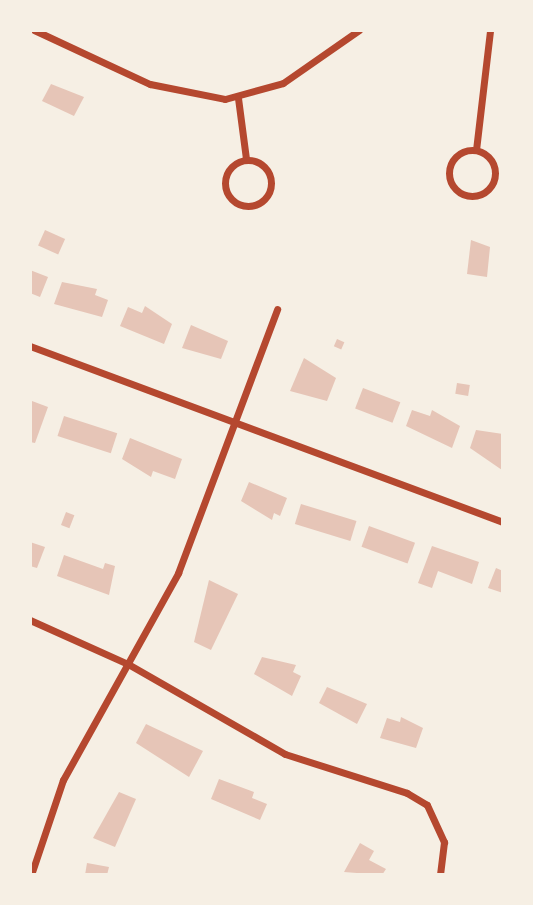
<!DOCTYPE html>
<style>
body{margin:0}
#map{position:relative;width:533px;height:905px;overflow:hidden;background:#f6efe4;font-family:"Exo 2",sans-serif}
div>[style]{position:absolute}
.building>*{inset:0;background:#e6c5b7;transform-origin:0 0}
.minor>*{height:7px;margin:-3.5px;padding:0 3.5px;transform-origin:3.5px;border-radius:3.5px;background:#b5482f}
.minor>.ring{margin:-3.5px;padding:0;box-sizing:content-box;background:none;border:7px solid #b5482f;border-radius:50%}
span{translate:-50% -50%;white-space:nowrap;text-align:center;line-height:1.15;-webkit-text-stroke:7px #f6efe4;paint-order:stroke}
.frame{position:absolute;inset:0;border:32px solid #f6efe4;pointer-events:none}
</style>
<div id="map">
<div class="building">
<div style="clip-path:polygon(51px 84px,84px 97px,74px 116px,42px 101px)"></div>
<div style="left:45px;top:230px;width:22px;height:17px;rotate:24deg"></div>
<div style="clip-path:polygon(471px 240px,490px 247px,487px 277px,467px 274px)"></div>
<div style="clip-path:polygon(30px 270px,48px 277px,40px 297px,30px 293px)"></div>
<div style="clip-path:polygon(62px 282px,97px 289px,95px 295px,108px 300px,102px 317px,54px 304px)"></div>
<div style="clip-path:polygon(145px 306px,172px 324px,164px 344px,120px 326px,128px 307px,142px 313px)"></div>
<div style="clip-path:polygon(191px 325px,228px 341px,221px 359px,182px 348px)"></div>
<div style="left:337px;top:339px;width:8px;height:8px;rotate:23deg"></div>
<div style="clip-path:polygon(304px 358px,336px 378px,327px 401px,290px 391px)"></div>
<div style="left:457px;top:383px;width:13px;height:11px;rotate:9deg"></div>
<div style="left:363px;top:388px;width:40px;height:22px;rotate:21deg"></div>
<div style="clip-path:polygon(32px 401px,48px 407px,35px 443px,30px 442px)"></div>
<div style="clip-path:polygon(412px 410px,430px 416px,432px 410px,460px 426px,452px 448px,406px 426px)"></div>
<div style="left:64px;top:416px;width:56px;height:21px;rotate:18deg"></div>
<div style="clip-path:polygon(476px 430px,503px 434px,502px 470px,470px 448px)"></div>
<div style="clip-path:polygon(130px 438px,182px 459px,175px 479px,153px 471px,151px 477px,122px 459px)"></div>
<div style="clip-path:polygon(249px 482px,287px 498px,280px 516px,274px 513px,272px 520px,241px 501px)"></div>
<div style="left:301px;top:504px;width:58px;height:21px;rotate:17deg"></div>
<div style="left:66px;top:512px;width:9px;height:14px;rotate:21deg"></div>
<div style="left:369px;top:526px;width:49px;height:22px;rotate:20deg"></div>
<div style="clip-path:polygon(30px 542px,45px 547px,37px 568px,30px 566px)"></div>
<div style="clip-path:polygon(432px 546px,479px 562px,472px 584px,438px 571px,432px 588px,418px 583px)"></div>
<div style="clip-path:polygon(64px 555px,103px 569px,105px 563px,115px 566px,109px 595px,57px 576px)"></div>
<div style="clip-path:polygon(496px 568px,503px 571px,503px 593px,488px 588px)"></div>
<div style="clip-path:polygon(209px 580px,238px 594px,211px 650px,194px 642px)"></div>
<div style="clip-path:polygon(262px 657px,296px 665px,293px 672px,301px 676px,292px 696px,254px 674px)"></div>
<div style="clip-path:polygon(327px 687px,367px 704px,357px 724px,319px 703px)"></div>
<div style="clip-path:polygon(401px 717px,423px 728px,416px 748px,380px 738px,387px 718px,400px 722px)"></div>
<div style="clip-path:polygon(146px 724px,203px 751px,189px 777px,136px 743px)"></div>
<div style="clip-path:polygon(219px 779px,254px 792px,252px 798px,267px 804px,260px 820px,211px 799px)"></div>
<div style="clip-path:polygon(119px 792px,136px 799px,115px 847px,93px 838px)"></div>
<div style="clip-path:polygon(360px 843px,374px 851px,369px 860px,386px 869px,382px 875px,344px 872px)"></div>
<div style="clip-path:polygon(87px 863px,109px 867px,107px 875px,85px 875px)"></div>
</div>
<div class="minor">
<div style="left:34px;top:30px;width:128px;rotate:25deg"></div>
<div style="left:150px;top:84px;width:76px;rotate:11.3deg"></div>
<div style="left:225px;top:99px;width:60px;rotate:-15.4deg"></div>
<div style="left:283px;top:83px;width:93px;rotate:-34.9deg"></div>
<div style="left:238px;top:98px;width:62px;rotate:82.5deg"></div>
<div class="ring" style="left:449px;top:150px;width:39px;height:39px"></div>
<div style="left:476px;top:150px;width:121px;rotate:-83.3deg"></div>
<div class="ring" style="left:225px;top:160px;width:39px;height:39px"></div>
<div style="left:30px;top:346px;width:505px;rotate:20.41deg"></div>
<div style="left:30px;top:620px;width:107px;rotate:24.2deg"></div>
<div style="left:128px;top:664px;width:181px;rotate:29.8deg"></div>
<div style="left:285px;top:754px;width:128px;rotate:17.7deg"></div>
<div style="left:407px;top:793px;width:23px;rotate:31deg"></div>
<div style="left:427px;top:805px;width:41px;rotate:65.3deg"></div>
<div style="left:444px;top:842px;width:33px;rotate:97deg"></div>
<div style="left:31px;top:875px;width:100px;rotate:-71.4deg"></div>
<div style="left:63px;top:780px;width:237px;rotate:-60.9deg"></div>
<div style="left:178px;top:573px;width:282px;rotate:-69.4deg"></div>
</div>
<div class="frame"></div>
</div>
